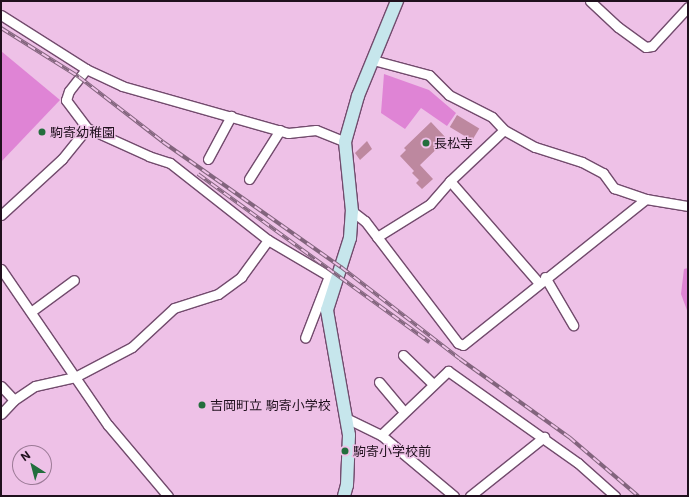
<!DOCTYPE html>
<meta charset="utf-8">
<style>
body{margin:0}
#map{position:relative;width:689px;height:497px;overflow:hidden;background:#eec1e7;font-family:Inter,"Noto Sans JP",sans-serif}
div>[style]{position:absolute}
.green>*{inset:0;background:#df84d5}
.building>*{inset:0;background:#bd889f;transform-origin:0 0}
.roads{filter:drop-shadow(1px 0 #724b6d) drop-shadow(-1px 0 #724b6d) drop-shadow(0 1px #724b6d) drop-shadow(0 -1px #724b6d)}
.street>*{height:9px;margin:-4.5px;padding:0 4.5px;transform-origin:4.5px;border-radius:4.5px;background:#fff}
.secondary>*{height:12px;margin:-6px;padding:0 6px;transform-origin:6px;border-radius:6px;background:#c6e6ec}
.rail>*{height:4px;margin-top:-2px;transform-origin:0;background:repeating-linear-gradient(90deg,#eec1e7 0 8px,#82647d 0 16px);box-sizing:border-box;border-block:1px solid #82647d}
.dots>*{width:11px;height:11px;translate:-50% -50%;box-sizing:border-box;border:2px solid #eec1e7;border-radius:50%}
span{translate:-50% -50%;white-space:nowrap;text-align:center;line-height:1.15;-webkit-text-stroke:3px #eec1e7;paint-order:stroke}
.poi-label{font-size:13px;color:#1f101d}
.left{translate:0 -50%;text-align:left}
.frame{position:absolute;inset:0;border:2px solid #1f101d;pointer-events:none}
.north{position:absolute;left:12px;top:445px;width:40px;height:40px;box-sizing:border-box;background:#eec1e7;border:1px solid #9b7a96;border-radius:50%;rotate:324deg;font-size:11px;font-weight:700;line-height:16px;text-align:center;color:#1f101d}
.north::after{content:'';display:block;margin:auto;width:14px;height:18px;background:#236e3d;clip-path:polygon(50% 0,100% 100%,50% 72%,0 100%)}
</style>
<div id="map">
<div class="green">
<div style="clip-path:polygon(1px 51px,60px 100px,1px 162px)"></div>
<div style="clip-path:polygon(384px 74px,429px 90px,456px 113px,447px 126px,421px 108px,405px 129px,381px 113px)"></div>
<div style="clip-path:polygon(688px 268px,688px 313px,681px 294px,684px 269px)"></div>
</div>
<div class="building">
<div style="left:457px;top:115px;width:26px;height:14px;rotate:31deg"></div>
<div style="clip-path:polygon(431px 122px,447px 139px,420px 165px,433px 179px,422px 189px,416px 183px,419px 180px,412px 173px,414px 171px,400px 156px,406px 150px,404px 148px)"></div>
<div style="clip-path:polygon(367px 141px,372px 149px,360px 160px,355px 153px)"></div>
</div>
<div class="roads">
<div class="street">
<div style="left:590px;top:1px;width:38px;rotate:43deg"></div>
<div style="left:618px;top:27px;width:34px;rotate:36deg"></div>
<div style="left:646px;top:47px;width:6px;rotate:-9deg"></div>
<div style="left:652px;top:46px;width:53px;rotate:-47.3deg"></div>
<div style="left:1px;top:15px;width:101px;rotate:32.4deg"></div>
<div style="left:86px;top:69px;width:40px;rotate:25deg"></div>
<div style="left:122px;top:86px;width:173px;rotate:15.8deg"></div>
<div style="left:288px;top:133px;width:28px;rotate:-6deg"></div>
<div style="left:316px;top:130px;width:31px;rotate:22deg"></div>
<div style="left:373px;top:60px;width:58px;rotate:15deg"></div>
<div style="left:429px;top:75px;width:28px;rotate:45deg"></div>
<div style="left:449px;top:95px;width:48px;rotate:27.1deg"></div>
<div style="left:492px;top:117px;width:18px;rotate:47deg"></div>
<div style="left:504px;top:130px;width:35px;rotate:29deg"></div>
<div style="left:535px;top:147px;width:49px;rotate:17.7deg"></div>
<div style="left:582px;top:162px;width:24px;rotate:28deg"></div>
<div style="left:603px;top:173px;width:19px;rotate:54deg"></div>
<div style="left:614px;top:188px;width:34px;rotate:19deg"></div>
<div style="left:646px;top:199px;width:43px;rotate:9.5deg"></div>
<div style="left:208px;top:159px;width:49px;rotate:-61.9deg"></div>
<div style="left:249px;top:179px;width:58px;rotate:-57.7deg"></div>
<div style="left:450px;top:181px;width:134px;rotate:48.9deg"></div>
<div style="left:352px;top:211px;width:16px;rotate:38deg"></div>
<div style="left:365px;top:221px;width:153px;rotate:52.7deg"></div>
<div style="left:458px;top:343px;width:5px;rotate:22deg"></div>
<div style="left:463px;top:345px;width:234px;rotate:-38.6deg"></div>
<div style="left:1px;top:215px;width:83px;rotate:-42.6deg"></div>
<div style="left:62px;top:159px;width:40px;rotate:-51deg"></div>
<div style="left:377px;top:237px;width:62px;rotate:-31.9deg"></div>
<div style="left:430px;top:204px;width:30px;rotate:-49deg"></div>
<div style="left:450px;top:181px;width:74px;rotate:-43.4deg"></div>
<div style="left:268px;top:240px;width:71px;rotate:30.5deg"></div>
<div style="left:329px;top:276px;width:66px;rotate:111.2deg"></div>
<div style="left:1px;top:269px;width:189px;rotate:55.6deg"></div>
<div style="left:108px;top:425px;width:93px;rotate:49.8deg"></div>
<div style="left:545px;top:277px;width:56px;rotate:59.7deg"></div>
<div style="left:32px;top:311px;width:52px;rotate:-36.4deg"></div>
<div style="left:403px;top:355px;width:42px;rotate:44deg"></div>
<div style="left:379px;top:382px;width:39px;rotate:50deg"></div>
<div style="left:1px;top:386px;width:19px;rotate:47deg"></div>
<div style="left:1px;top:414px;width:19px;rotate:-47deg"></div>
<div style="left:14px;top:400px;width:25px;rotate:-34deg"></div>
<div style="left:35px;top:386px;width:41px;rotate:-12.7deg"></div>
<div style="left:75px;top:377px;width:64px;rotate:-27.8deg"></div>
<div style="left:132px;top:347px;width:57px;rotate:-42.9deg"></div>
<div style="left:174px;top:308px;width:46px;rotate:-17.7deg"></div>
<div style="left:218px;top:294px;width:29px;rotate:-36deg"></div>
<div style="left:241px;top:277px;width:46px;rotate:-53.9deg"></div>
<div style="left:268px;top:240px;width:125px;rotate:-141.8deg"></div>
<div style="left:170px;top:163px;width:22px;rotate:-162deg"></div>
<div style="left:149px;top:156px;width:68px;rotate:-155.7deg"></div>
<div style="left:87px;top:128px;width:35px;rotate:-127deg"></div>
<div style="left:66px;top:100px;width:9px;rotate:-72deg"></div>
<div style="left:69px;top:91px;width:28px;rotate:-52deg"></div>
<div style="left:346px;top:418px;width:39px;rotate:26deg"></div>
<div style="left:381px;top:435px;width:95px;rotate:39.9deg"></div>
<div style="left:381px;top:435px;width:93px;rotate:-43.7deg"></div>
<div style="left:448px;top:371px;width:159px;rotate:35.3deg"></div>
<div style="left:578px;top:463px;width:50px;rotate:41.7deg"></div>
<div style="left:470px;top:496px;width:95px;rotate:-38.6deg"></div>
</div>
<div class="secondary">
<div style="left:344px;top:496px;width:11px;rotate:-75deg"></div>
<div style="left:347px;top:485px;width:50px;rotate:-87.7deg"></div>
<div style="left:349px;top:435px;width:127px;rotate:-100deg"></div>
<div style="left:327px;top:310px;width:76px;rotate:-72.3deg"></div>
<div style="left:350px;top:238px;width:27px;rotate:-86deg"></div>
<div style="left:352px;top:211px;width:69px;rotate:-95.8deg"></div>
<div style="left:345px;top:142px;width:48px;rotate:-74.2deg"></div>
<div style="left:358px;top:96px;width:103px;rotate:-67.7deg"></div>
</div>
</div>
<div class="rail">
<div style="left:1px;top:28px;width:92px;rotate:32.1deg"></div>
<div style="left:79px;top:77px;width:106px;rotate:37.7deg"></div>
<div style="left:163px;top:142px;width:218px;rotate:35.1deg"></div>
<div style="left:341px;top:267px;width:150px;rotate:37.7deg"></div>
<div style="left:460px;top:359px;width:134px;rotate:35.6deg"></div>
<div style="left:569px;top:437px;width:91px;rotate:40.5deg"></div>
<div style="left:198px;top:174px;width:286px;rotate:36deg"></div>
</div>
<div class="dots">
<div style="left:42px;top:132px;background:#236e3d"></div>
<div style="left:426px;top:143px;background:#236e3d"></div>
<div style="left:202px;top:405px;background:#236e3d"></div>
<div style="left:345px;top:451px;background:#236e3d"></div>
</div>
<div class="poi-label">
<span class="left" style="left:50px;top:132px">駒寄幼稚園</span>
<span class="left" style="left:434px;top:143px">長松寺</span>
<span class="left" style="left:210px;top:405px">吉岡町立 駒寄小学校</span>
<span class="left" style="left:353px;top:451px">駒寄小学校前</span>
</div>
<div class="frame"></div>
<div class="north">N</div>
</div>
